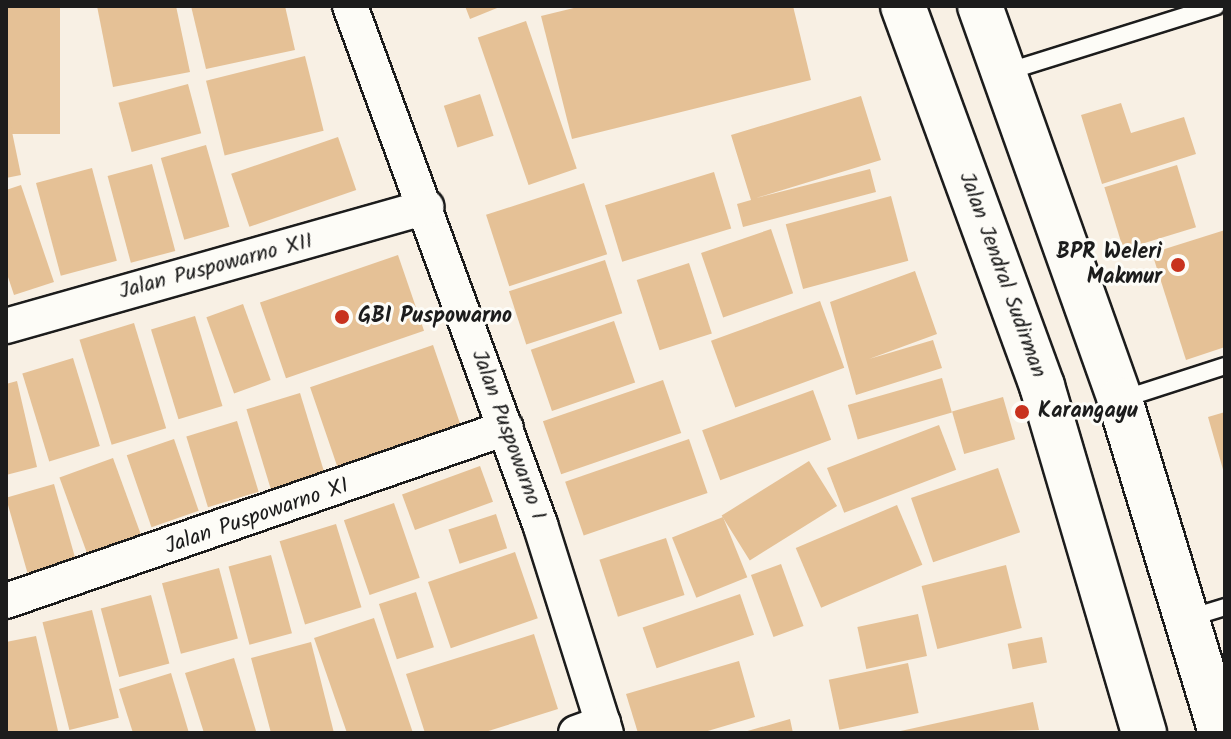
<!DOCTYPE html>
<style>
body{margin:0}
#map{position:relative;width:1231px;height:739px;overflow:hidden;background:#f8f0e4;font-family:Kalam,sans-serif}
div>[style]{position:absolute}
.building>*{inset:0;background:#e5c196;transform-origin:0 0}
.roads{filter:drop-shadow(2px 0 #1c1c1c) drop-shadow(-2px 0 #1c1c1c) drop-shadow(0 2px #1c1c1c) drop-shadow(0 -2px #1c1c1c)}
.lane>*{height:16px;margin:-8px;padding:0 8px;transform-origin:8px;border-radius:8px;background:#fdfcf7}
.street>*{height:34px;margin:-17px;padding:0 17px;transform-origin:17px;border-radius:17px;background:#fdfcf7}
.highway>*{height:44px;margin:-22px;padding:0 22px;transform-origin:22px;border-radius:22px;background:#fdfcf7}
.dots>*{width:22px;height:22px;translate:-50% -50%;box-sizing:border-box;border:4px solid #fdfcf7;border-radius:50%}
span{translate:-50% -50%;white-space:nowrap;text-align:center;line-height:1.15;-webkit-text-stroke:6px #fdfcf7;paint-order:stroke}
.poi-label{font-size:22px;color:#1c1c1c;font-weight:700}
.right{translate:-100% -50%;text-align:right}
.left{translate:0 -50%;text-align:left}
.street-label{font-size:22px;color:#1c1c1c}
.frame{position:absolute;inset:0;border:8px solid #1c1c1c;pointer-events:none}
</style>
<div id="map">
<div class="building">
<div style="left:6px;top:6px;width:54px;height:128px"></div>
<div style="clip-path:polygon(97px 6px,176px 6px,190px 72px,113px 87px)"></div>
<div style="clip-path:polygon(191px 6px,285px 6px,295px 50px,206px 69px)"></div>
<div style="clip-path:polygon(465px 6px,502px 6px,470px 19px)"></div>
<div style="clip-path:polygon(582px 6px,793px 6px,811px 80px,572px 139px,541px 16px)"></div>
<div style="left:526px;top:21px;width:156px;height:51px;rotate:71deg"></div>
<div style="left:305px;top:56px;width:77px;height:102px;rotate:76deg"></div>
<div style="left:188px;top:84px;width:51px;height:72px;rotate:75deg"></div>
<div style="left:480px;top:94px;width:44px;height:38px;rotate:72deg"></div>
<div style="clip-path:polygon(861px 96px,881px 160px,756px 198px,870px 169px,876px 192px,743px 227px,737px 204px,751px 200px,731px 135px)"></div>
<div style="clip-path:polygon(6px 103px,21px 175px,6px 178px)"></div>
<div style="clip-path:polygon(1121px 103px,1131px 133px,1184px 117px,1196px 154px,1102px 184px,1081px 115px)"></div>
<div style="left:338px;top:137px;width:56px;height:113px;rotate:71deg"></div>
<div style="left:206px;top:145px;width:85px;height:47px;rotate:74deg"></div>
<div style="left:152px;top:164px;width:90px;height:46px;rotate:75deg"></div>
<div style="left:1177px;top:165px;width:65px;height:76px;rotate:73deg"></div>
<div style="left:92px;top:168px;width:96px;height:58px;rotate:75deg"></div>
<div style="left:714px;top:172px;width:59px;height:114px;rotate:73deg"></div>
<div style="left:584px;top:183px;width:75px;height:103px;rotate:72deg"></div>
<div style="clip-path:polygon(21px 185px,54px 282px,14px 295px,6px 271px,6px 190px)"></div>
<div style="left:891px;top:196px;width:67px;height:109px;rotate:75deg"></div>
<div style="left:771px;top:229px;width:68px;height:74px;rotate:71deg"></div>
<div style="clip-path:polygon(1225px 230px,1225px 347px,1186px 360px,1152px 253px)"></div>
<div style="left:398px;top:255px;width:80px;height:146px;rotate:71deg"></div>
<div style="left:605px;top:260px;width:56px;height:101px;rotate:72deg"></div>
<div style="left:689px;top:263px;width:74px;height:55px;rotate:72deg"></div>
<div style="clip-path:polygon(915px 271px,937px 334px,869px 359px,933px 340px,942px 368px,856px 395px,830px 302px)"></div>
<div style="left:820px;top:301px;width:71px;height:116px;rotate:70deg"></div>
<div style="left:243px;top:304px;width:81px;height:39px;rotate:70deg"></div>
<div style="left:195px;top:316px;width:94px;height:46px;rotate:73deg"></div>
<div style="left:614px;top:321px;width:65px;height:88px;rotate:71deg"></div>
<div style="left:134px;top:323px;width:110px;height:57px;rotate:73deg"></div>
<div style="left:433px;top:345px;width:86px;height:130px;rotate:71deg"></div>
<div style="left:73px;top:358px;width:92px;height:53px;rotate:73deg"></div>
<div style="left:942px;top:378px;width:36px;height:98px;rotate:74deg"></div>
<div style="left:663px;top:380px;width:56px;height:127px;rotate:71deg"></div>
<div style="clip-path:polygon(17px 381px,37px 467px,6px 475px,6px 384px)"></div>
<div style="left:813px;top:390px;width:53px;height:118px;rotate:70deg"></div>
<div style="left:300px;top:393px;width:84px;height:56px;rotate:73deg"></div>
<div style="left:1003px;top:397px;width:44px;height:53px;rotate:74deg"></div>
<div style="clip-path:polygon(1225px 412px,1225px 473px,1224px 473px,1208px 417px)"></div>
<div style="left:237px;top:421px;width:74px;height:53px;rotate:73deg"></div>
<div style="left:939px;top:425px;width:48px;height:120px;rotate:69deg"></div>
<div style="left:174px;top:439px;width:76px;height:50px;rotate:71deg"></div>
<div style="left:689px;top:439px;width:57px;height:131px;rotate:71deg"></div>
<div style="left:113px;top:458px;width:85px;height:57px;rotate:70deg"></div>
<div style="left:809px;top:461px;width:53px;height:103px;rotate:58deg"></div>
<div style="left:480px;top:466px;width:38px;height:83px;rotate:70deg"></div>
<div style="left:998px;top:468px;width:68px;height:92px;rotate:71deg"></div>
<div style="left:54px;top:484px;width:78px;height:50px;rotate:74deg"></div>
<div style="left:394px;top:503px;width:79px;height:53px;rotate:71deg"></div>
<div style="left:897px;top:505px;width:65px;height:110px;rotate:67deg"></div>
<div style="left:496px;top:514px;width:36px;height:50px;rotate:72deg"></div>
<div style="left:723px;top:517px;width:65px;height:55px;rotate:68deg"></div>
<div style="left:336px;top:524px;width:87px;height:59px;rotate:73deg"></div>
<div style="left:666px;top:538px;width:60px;height:70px;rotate:72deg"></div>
<div style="left:515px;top:552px;width:70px;height:92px;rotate:71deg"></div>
<div style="left:271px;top:555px;width:81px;height:44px;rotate:75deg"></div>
<div style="left:781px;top:564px;width:66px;height:32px;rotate:70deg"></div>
<div style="left:1006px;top:565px;width:65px;height:87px;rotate:76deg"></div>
<div style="left:219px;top:568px;width:73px;height:59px;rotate:75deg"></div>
<div style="left:416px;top:592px;width:58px;height:39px;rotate:72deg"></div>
<div style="left:740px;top:594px;width:43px;height:103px;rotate:71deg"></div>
<div style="left:151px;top:595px;width:71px;height:52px;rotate:75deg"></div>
<div style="left:92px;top:610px;width:111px;height:51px;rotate:76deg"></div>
<div style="left:918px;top:614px;width:43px;height:62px;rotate:78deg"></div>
<div style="clip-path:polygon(374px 618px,413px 733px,347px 733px,314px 638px)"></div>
<div style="clip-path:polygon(534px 634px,558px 709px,482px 733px,425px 733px,406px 674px)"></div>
<div style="clip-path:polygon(36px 636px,58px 731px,6px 733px,6px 642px)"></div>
<div style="left:1042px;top:637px;width:26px;height:35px;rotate:79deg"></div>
<div style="clip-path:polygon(311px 642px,334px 733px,271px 733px,251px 658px)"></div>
<div style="clip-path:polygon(234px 658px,256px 731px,204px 733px,185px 673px)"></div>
<div style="clip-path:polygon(739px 661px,755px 717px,701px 733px,638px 733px,626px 694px)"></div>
<div style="left:908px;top:663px;width:51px;height:81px;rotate:78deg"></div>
<div style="clip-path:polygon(171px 673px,189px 733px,133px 733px,119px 689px)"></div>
<div style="clip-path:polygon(1033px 702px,1039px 730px,896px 733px,896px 732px)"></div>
<div style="clip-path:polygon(790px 719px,793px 733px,744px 733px,744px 732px)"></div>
</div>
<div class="roads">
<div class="lane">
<div style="left:1006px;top:72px;width:220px;rotate:-17.4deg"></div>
<div style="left:1120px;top:400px;width:110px;rotate:-17.9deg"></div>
<div style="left:1189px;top:618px;width:38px;rotate:-17deg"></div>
</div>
<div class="street">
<div style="left:350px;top:6px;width:552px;rotate:69.86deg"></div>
<div style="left:540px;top:524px;width:219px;rotate:72.5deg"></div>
<div style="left:6px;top:326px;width:437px;rotate:-15.8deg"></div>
<div style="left:6px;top:601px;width:529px;rotate:-19.09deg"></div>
<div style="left:576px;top:733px;width:29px;rotate:-20deg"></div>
</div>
<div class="highway">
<div style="left:903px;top:6px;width:405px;rotate:69.9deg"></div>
<div style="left:1042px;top:386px;width:362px;rotate:73.6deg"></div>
<div style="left:980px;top:6px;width:418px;rotate:70.4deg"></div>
<div style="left:1120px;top:400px;width:348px;rotate:73.1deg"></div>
</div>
</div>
<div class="dots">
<div style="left:1178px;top:265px;background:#c8321e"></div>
<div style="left:342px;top:317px;background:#c8321e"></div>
<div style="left:1022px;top:412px;background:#c8321e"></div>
</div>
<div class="poi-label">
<span class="right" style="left:1162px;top:265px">BPR Weleri<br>Makmur</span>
<span class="left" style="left:358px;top:317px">GBI Puspowarno</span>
<span class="left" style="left:1038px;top:412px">Karangayu</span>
</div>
<div class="street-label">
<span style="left:216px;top:267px;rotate:-15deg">Jalan Puspowarno XII</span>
<span style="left:1002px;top:275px;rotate:70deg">Jalan Jendral Sudirman</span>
<span style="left:508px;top:435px;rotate:70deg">Jalan Puspowarno I</span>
<span style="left:257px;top:517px;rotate:-19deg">Jalan Puspowarno XI</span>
</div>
<div class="frame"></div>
</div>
